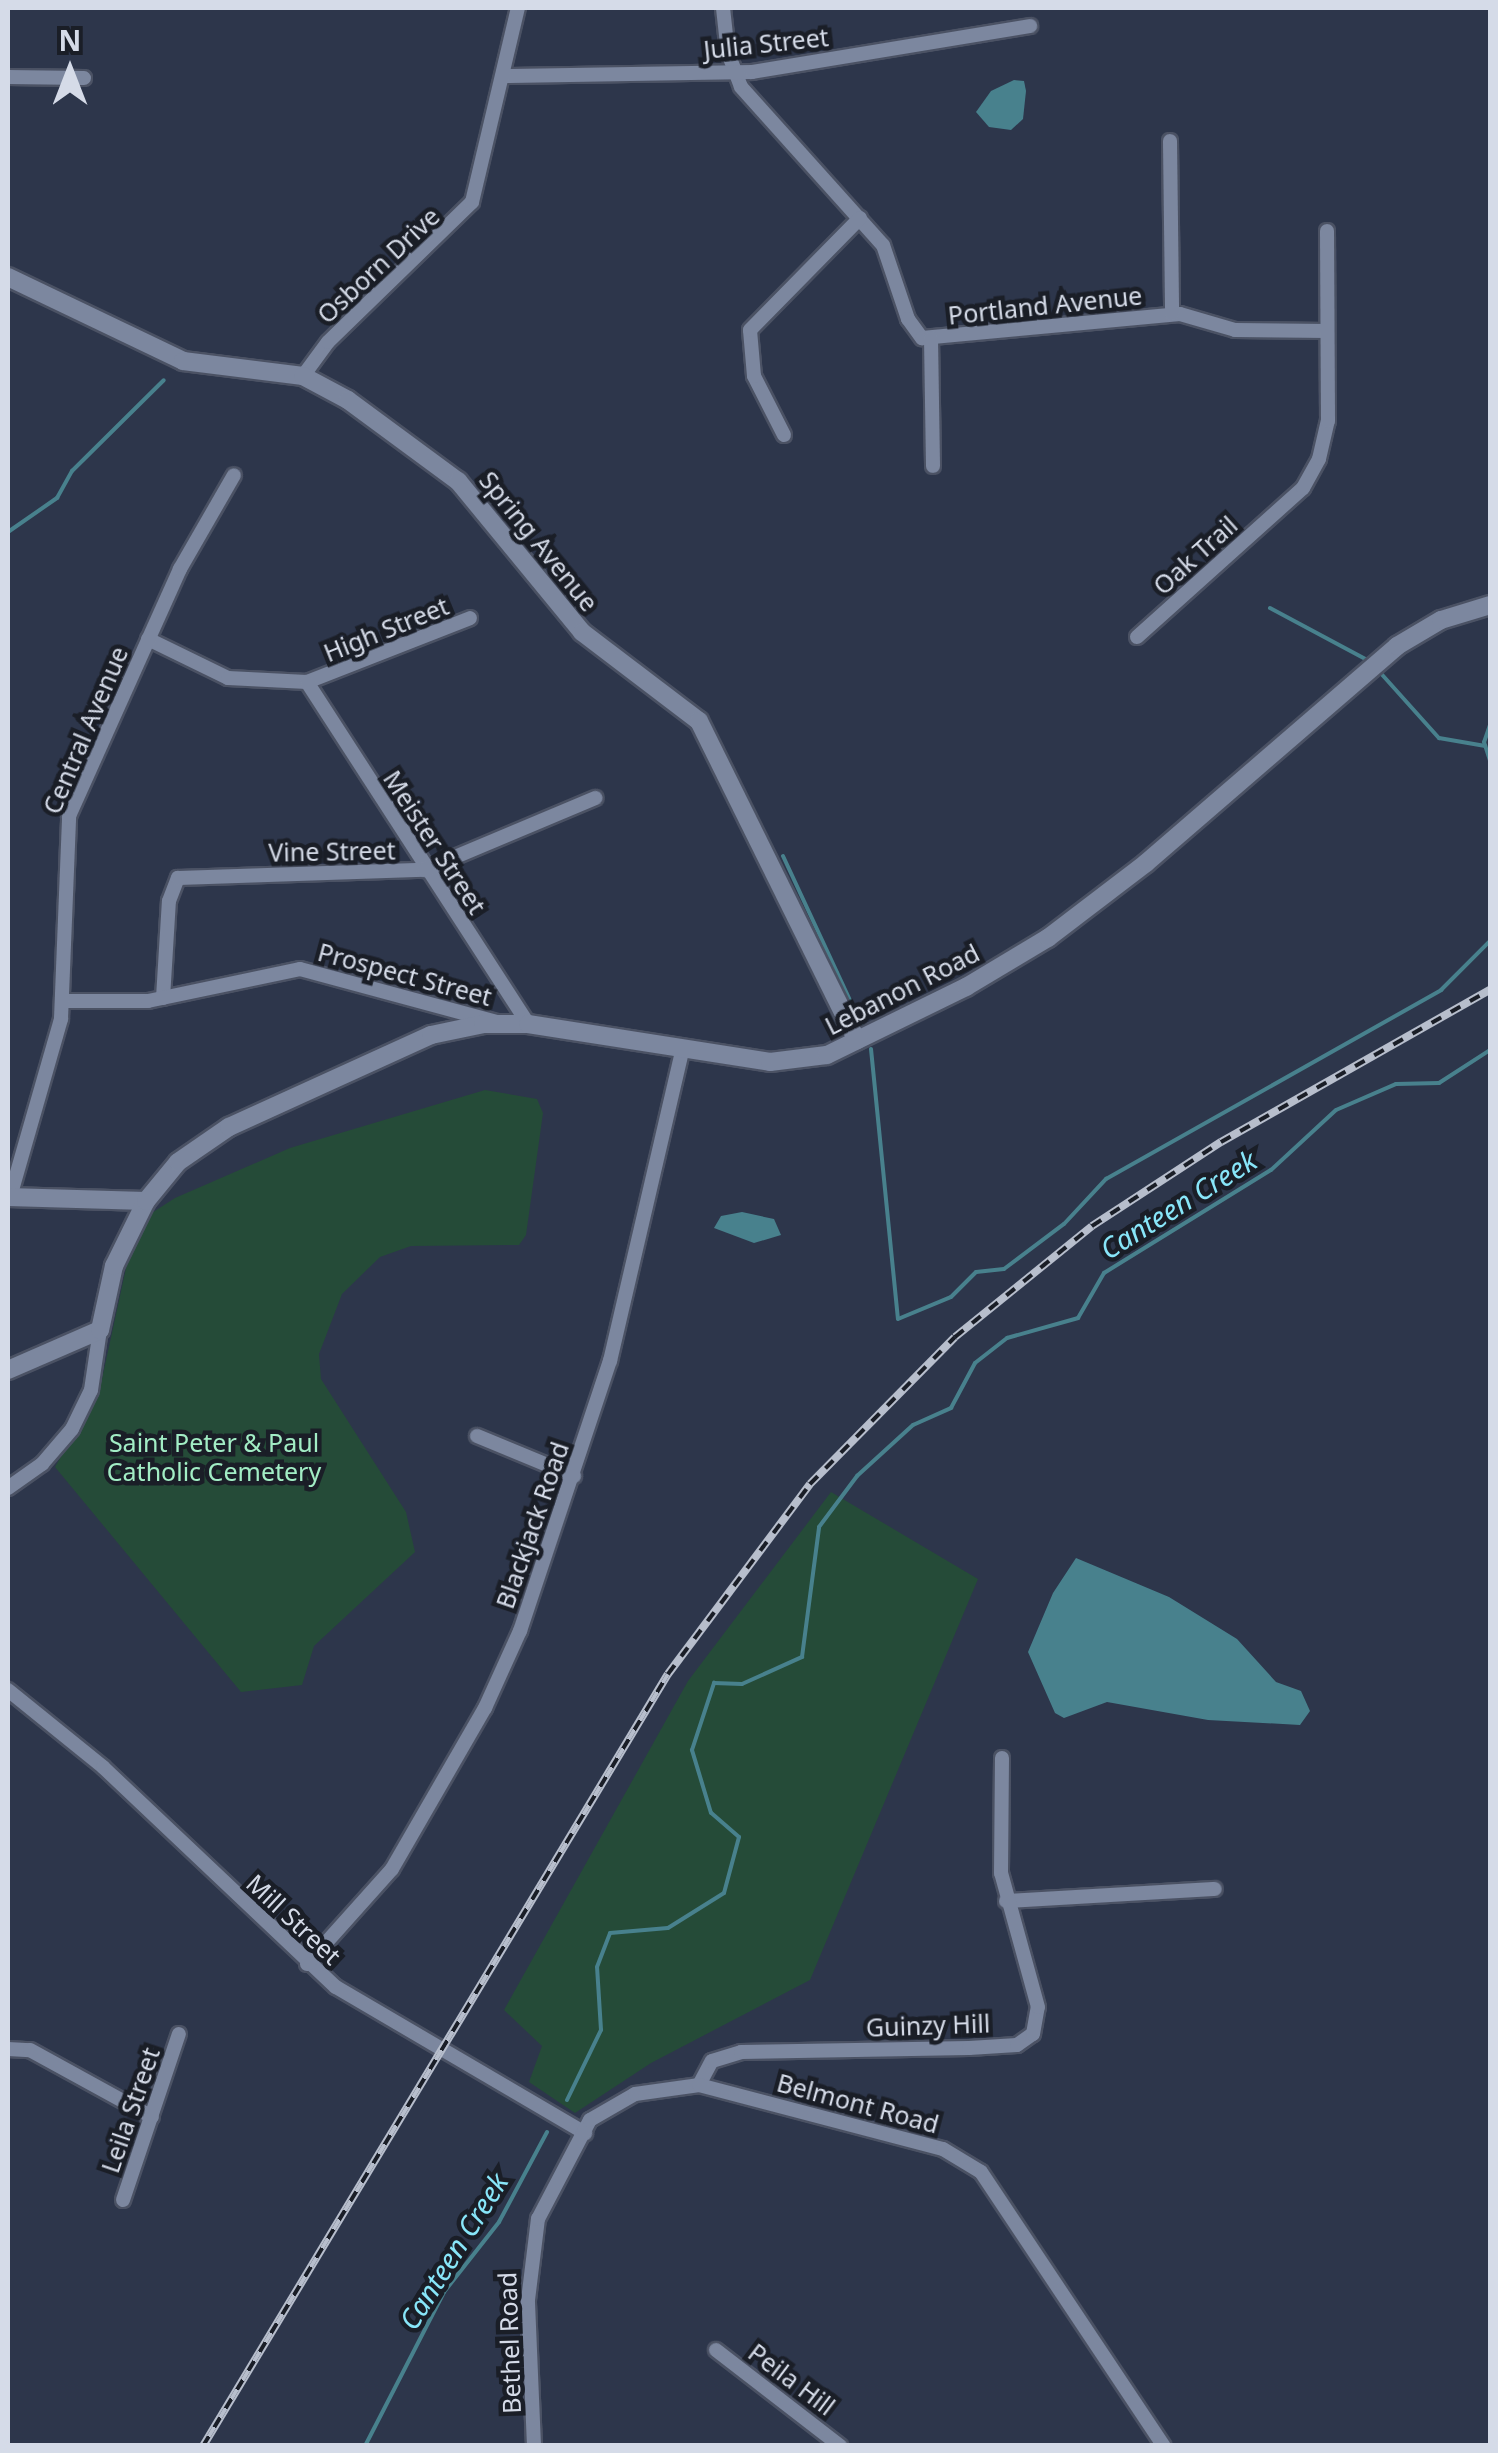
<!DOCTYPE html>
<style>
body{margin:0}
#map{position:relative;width:1498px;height:2453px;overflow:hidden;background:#2d364b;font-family:"Noto Sans",sans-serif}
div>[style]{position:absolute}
.green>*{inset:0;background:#254b38}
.water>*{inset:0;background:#48818d}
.stream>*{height:4px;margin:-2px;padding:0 2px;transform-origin:2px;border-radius:2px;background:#48818d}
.roads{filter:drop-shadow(2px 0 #4b5264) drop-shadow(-2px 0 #4b5264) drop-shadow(0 2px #4b5264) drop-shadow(0 -2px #4b5264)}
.minor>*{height:14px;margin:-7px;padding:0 7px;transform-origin:7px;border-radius:7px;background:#7c879f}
.tertiary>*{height:18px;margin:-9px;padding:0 9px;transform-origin:9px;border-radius:9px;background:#7c879f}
.rail>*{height:8px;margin-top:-4px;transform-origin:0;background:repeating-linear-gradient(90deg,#1a1e27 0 11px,#b7becc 0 22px);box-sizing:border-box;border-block:2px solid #b7becc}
span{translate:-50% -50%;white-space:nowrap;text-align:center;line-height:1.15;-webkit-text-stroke:9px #1a1e27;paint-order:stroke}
.street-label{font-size:25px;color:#d5dbe8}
.park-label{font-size:25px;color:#a2edc5}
.water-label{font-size:28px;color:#88e6f9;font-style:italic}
.frame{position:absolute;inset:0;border:10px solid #d5dbe8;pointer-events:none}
.north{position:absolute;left:20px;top:20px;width:100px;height:100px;-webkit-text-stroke:8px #1a1e27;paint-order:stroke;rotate:0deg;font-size:28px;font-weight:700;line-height:40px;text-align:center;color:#d5dbe8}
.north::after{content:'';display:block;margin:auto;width:35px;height:45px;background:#d5dbe8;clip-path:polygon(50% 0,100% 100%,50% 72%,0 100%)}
</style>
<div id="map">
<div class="green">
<div style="clip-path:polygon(485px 1090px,537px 1099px,543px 1113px,526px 1235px,519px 1245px,411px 1246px,380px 1257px,342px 1294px,319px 1354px,321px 1379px,406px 1512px,415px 1552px,314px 1646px,302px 1685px,241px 1692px,55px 1467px,100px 1388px,131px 1245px,147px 1216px,175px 1198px,290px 1148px)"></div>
<div style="clip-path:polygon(831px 1492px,978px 1579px,810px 1980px,651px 2063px,575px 2113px,529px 2082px,542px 2046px,504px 2010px,688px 1681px)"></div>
</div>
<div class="water">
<div style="clip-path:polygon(1014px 80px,1024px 81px,1026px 91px,1023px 119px,1011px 130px,989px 127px,976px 112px,991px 91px)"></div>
<div style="clip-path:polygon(742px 1212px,774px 1219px,781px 1235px,754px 1243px,714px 1228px,721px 1216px)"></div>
<div style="clip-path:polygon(1076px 1558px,1169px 1597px,1237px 1639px,1276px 1682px,1301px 1691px,1310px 1711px,1300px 1725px,1208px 1720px,1107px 1702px,1064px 1718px,1055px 1713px,1028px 1652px,1053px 1593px)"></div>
</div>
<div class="stream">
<div style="left:8px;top:532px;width:60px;rotate:-34.8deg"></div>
<div style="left:57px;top:498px;width:31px;rotate:-61deg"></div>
<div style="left:72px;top:471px;width:129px;rotate:-44.7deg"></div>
<div style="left:1270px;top:608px;width:115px;rotate:28.1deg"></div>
<div style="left:1377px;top:669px;width:93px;rotate:48.1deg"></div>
<div style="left:1439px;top:738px;width:47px;rotate:9.9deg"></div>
<div style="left:1490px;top:725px;width:18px;rotate:109deg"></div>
<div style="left:1484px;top:742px;width:19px;rotate:72deg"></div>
<div style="left:783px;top:856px;width:187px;rotate:65.1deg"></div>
<div style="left:871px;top:1049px;width:271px;rotate:84.3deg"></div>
<div style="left:898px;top:1319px;width:57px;rotate:-22.5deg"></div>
<div style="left:951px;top:1297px;width:35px;rotate:-45deg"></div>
<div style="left:976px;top:1272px;width:28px;rotate:-6deg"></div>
<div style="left:1004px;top:1269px;width:75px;rotate:-36.9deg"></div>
<div style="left:1064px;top:1224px;width:62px;rotate:-47deg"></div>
<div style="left:1106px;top:1179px;width:385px;rotate:-29.4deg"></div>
<div style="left:1441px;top:990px;width:69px;rotate:-45deg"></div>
<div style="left:567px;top:2100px;width:78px;rotate:-64.1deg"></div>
<div style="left:601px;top:2030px;width:63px;rotate:-93.6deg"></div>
<div style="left:597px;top:1967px;width:36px;rotate:-69deg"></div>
<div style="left:610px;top:1933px;width:58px;rotate:-4.9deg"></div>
<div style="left:668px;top:1928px;width:66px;rotate:-32deg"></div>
<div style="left:724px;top:1893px;width:58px;rotate:-75deg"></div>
<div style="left:739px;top:1837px;width:37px;rotate:-139deg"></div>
<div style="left:711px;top:1813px;width:66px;rotate:-106.8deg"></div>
<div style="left:692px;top:1750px;width:71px;rotate:-71.8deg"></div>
<div style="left:714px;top:1683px;width:28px;rotate:2deg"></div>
<div style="left:742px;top:1684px;width:66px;rotate:-24.2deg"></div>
<div style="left:802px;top:1657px;width:131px;rotate:-82.5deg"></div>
<div style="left:819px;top:1527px;width:64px;rotate:-53.3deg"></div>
<div style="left:857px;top:1476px;width:76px;rotate:-42.3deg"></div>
<div style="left:913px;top:1425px;width:42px;rotate:-24.1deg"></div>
<div style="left:951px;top:1408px;width:51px;rotate:-61.9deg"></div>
<div style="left:975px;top:1363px;width:41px;rotate:-38deg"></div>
<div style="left:1007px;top:1338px;width:74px;rotate:-15.7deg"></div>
<div style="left:1078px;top:1318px;width:52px;rotate:-60deg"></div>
<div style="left:1104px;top:1273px;width:196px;rotate:-31.7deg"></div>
<div style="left:1271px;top:1170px;width:88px;rotate:-42.7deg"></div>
<div style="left:1336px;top:1110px;width:65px;rotate:-23.4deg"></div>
<div style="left:1396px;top:1084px;width:43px;rotate:-1.3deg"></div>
<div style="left:1439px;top:1083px;width:61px;rotate:-32.9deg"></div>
<div style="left:365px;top:2446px;width:173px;rotate:-62.8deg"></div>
<div style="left:444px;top:2292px;width:89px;rotate:-51.8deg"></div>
<div style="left:499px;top:2222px;width:102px;rotate:-61.9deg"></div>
</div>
<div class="roads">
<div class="minor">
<div style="left:723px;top:8px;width:45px;rotate:83.7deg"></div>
<div style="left:728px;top:53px;width:36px;rotate:69deg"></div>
<div style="left:741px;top:87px;width:212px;rotate:48.1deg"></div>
<div style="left:883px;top:245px;width:78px;rotate:71.3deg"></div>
<div style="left:908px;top:319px;width:24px;rotate:54deg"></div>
<div style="left:922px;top:338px;width:259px;rotate:-5.3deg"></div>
<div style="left:1180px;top:314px;width:57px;rotate:16.2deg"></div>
<div style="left:1235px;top:330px;width:92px;rotate:0.6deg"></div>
<div style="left:504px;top:76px;width:248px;rotate:-0.9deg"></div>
<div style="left:752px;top:72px;width:282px;rotate:-9.4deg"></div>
<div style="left:8px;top:77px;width:76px;rotate:0.8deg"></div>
<div style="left:1170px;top:141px;width:173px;rotate:89.3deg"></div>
<div style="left:931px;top:338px;width:128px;rotate:89.1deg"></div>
<div style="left:303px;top:376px;width:42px;rotate:-53.7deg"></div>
<div style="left:328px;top:342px;width:201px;rotate:-44.2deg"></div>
<div style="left:472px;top:202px;width:199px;rotate:-76.7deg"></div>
<div style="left:784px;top:435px;width:66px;rotate:-117deg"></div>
<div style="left:754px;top:376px;width:46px;rotate:-95deg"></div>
<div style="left:750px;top:330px;width:157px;rotate:-45.5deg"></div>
<div style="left:1137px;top:637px;width:223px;rotate:-41.9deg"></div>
<div style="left:1303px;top:488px;width:33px;rotate:-61deg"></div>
<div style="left:1319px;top:459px;width:39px;rotate:-77deg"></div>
<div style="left:1328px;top:421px;width:190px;rotate:-90.3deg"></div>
<div style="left:148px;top:639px;width:89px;rotate:26deg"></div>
<div style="left:228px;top:678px;width:79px;rotate:2.9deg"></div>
<div style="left:307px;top:682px;width:175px;rotate:-21.4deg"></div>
<div style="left:307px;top:682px;width:407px;rotate:57.1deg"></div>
<div style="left:163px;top:998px;width:97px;rotate:-86.5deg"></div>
<div style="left:169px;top:901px;width:25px;rotate:-69deg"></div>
<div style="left:178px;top:878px;width:246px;rotate:-1.9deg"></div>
<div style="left:424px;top:870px;width:186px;rotate:-22.8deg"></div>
<div style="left:63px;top:1001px;width:85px"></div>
<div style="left:148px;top:1001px;width:155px;rotate:-11.9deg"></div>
<div style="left:300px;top:969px;width:203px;rotate:15.1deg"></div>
<div style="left:10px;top:1197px;width:185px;rotate:-74deg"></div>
<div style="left:61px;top:1019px;width:203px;rotate:-87.7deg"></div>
<div style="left:69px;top:816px;width:271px;rotate:-65.8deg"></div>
<div style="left:180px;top:569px;width:108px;rotate:-60.1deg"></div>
<div style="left:477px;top:1436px;width:105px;rotate:22.4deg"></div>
<div style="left:8px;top:1488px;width:42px;rotate:-35.2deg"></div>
<div style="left:42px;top:1464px;width:46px;rotate:-49.4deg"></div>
<div style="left:72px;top:1429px;width:43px;rotate:-64deg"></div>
<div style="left:91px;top:1390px;width:61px;rotate:-81.5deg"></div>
<div style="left:8px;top:1690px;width:122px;rotate:39deg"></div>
<div style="left:103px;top:1767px;width:320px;rotate:43.4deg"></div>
<div style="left:336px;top:1987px;width:289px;rotate:30.4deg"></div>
<div style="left:1006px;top:1901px;width:209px;rotate:-3.3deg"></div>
<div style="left:307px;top:1964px;width:127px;rotate:-48.2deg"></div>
<div style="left:392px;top:1869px;width:186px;rotate:-60deg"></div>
<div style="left:485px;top:1708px;width:85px;rotate:-65.6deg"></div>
<div style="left:520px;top:1631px;width:285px;rotate:-71.6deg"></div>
<div style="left:610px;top:1361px;width:321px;rotate:-76.9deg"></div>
<div style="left:8px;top:2049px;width:22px;rotate:3deg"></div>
<div style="left:30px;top:2050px;width:139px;rotate:28.8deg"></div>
<div style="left:699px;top:2085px;width:27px;rotate:-62deg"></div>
<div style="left:712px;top:2061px;width:30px;rotate:-17deg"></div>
<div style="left:741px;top:2052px;width:228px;rotate:-1deg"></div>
<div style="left:969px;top:2048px;width:48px;rotate:-3.6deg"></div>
<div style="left:1017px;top:2045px;width:19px;rotate:-35deg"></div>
<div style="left:1033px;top:2034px;width:27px;rotate:-80deg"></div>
<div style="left:1038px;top:2007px;width:139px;rotate:-105.4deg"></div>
<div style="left:1001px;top:1873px;width:115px;rotate:-89.5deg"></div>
<div style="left:123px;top:2200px;width:175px;rotate:-71.4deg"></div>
<div style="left:716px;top:2350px;width:157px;rotate:37.7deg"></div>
<div style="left:534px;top:2446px;width:146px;rotate:-92.4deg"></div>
<div style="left:528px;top:2300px;width:82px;rotate:-83deg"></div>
<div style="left:538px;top:2219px;width:112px;rotate:-62.3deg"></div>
<div style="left:590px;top:2120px;width:52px;rotate:-30deg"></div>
<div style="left:635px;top:2094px;width:65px;rotate:-8deg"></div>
<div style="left:699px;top:2085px;width:252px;rotate:14.7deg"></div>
<div style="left:943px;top:2149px;width:44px;rotate:31.2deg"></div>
<div style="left:981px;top:2172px;width:329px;rotate:56.3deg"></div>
</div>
<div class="tertiary">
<div style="left:8px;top:277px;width:194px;rotate:25.6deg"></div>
<div style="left:183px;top:361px;width:121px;rotate:7.1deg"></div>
<div style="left:303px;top:376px;width:51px;rotate:28.1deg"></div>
<div style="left:348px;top:400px;width:137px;rotate:36.4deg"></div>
<div style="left:458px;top:481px;width:195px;rotate:50.6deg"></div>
<div style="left:582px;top:632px;width:147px;rotate:37.3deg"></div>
<div style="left:699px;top:721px;width:356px;rotate:63.7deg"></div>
<div style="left:8px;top:1197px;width:138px;rotate:1.7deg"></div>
<div style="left:8px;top:1370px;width:100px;rotate:-23.5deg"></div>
<div style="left:100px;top:1330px;width:66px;rotate:-77.7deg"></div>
<div style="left:114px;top:1266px;width:72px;rotate:-63.8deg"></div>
<div style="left:146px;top:1201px;width:50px;rotate:-50.6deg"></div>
<div style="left:178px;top:1162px;width:62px;rotate:-34.5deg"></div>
<div style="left:229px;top:1127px;width:222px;rotate:-24.5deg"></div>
<div style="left:431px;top:1035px;width:53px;rotate:-11.9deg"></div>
<div style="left:483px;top:1024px;width:45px"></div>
<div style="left:528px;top:1024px;width:245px;rotate:8.9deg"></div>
<div style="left:770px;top:1062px;width:57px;rotate:-7deg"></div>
<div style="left:827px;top:1055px;width:155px;rotate:-26.1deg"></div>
<div style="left:966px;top:987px;width:96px;rotate:-30.9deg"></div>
<div style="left:1048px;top:938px;width:123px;rotate:-37.4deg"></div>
<div style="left:1146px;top:863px;width:332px;rotate:-40.8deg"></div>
<div style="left:1397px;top:646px;width:51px;rotate:-30.6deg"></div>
<div style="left:1441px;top:620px;width:51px;rotate:-17deg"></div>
</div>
</div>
<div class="rail">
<div style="left:203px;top:2446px;width:901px;rotate:-58.94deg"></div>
<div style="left:668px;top:1674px;width:237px;rotate:-53.2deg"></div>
<div style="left:810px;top:1484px;width:206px;rotate:-45.4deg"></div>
<div style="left:955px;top:1337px;width:176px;rotate:-39deg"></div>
<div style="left:1092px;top:1226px;width:154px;rotate:-33.1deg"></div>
<div style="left:1221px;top:1142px;width:309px;rotate:-29.5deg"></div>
</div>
<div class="street-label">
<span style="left:766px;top:43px;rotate:-6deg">Julia Street</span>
<span style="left:378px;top:265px;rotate:-43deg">Osborn Drive</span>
<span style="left:1045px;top:305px;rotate:-6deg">Portland Avenue</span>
<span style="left:539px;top:541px;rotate:51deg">Spring Avenue</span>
<span style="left:1195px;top:555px;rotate:-42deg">Oak Trail</span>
<span style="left:386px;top:629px;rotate:-22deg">High Street</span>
<span style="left:85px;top:730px;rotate:-67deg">Central Avenue</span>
<span style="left:435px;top:842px;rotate:57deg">Meister Street</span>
<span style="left:332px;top:851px;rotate:-1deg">Vine Street</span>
<span style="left:405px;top:974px;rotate:15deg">Prospect Street</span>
<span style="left:902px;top:989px;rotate:-27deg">Lebanon Road</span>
<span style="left:532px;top:1525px;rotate:-71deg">Blackjack Road</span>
<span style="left:294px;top:1919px;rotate:43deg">Mill Street</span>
<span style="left:928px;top:2025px;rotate:-2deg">Guinzy Hill</span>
<span style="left:858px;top:2103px;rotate:15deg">Belmont Road</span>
<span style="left:130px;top:2110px;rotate:-71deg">Leila Street</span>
<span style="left:509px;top:2343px;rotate:-92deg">Bethel Road</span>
<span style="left:792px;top:2379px;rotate:37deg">Peila Hill</span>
</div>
<div class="park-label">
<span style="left:214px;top:1457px">Saint Peter &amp; Paul<br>Catholic Cemetery</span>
</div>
<div class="water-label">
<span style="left:1178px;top:1204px;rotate:-32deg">Canteen Creek</span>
<span style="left:453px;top:2251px;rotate:-58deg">Canteen Creek</span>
</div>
<div class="frame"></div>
<div class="north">N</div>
</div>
